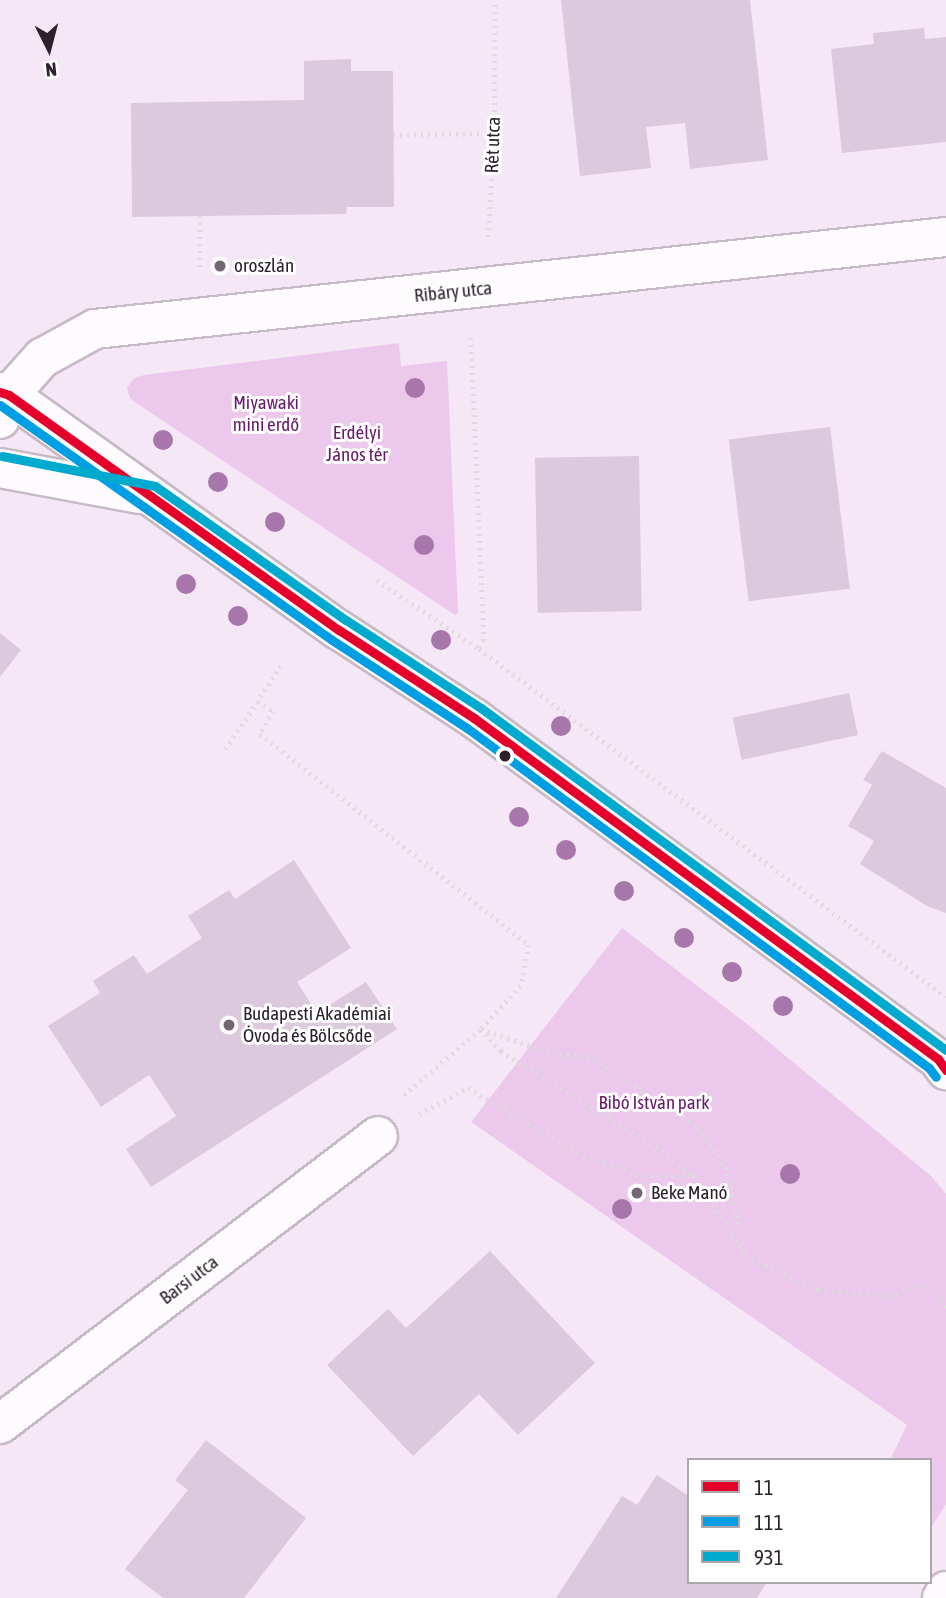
<!DOCTYPE html>
<meta charset="utf-8">
<style>
body{margin:0}
#map{position:relative;width:946px;height:1598px;overflow:hidden;background:#f6e7f6;font-family:"Asap Condensed",sans-serif}
div>[style]{position:absolute}
.green>*{inset:0;background:#ecc8ec}
.building>*{inset:0;background:#ddc9dd;transform-origin:0 0}
.path>*{height:4.5px;margin-top:-2.25px;transform-origin:0;background:repeating-linear-gradient(90deg,#dedade 0 2px,transparent 0 7px)}
.roads{filter:drop-shadow(2px 0 #c6bac6) drop-shadow(-2px 0 #c6bac6) drop-shadow(0 2px #c6bac6) drop-shadow(0 -2px #c6bac6)}
.minor>*{height:38px;margin:-19px;padding:0 19px;transform-origin:19px;border-radius:19px;background:#fefbfe}
.bus-1>*{height:9px;margin:-4.5px;padding:0 4.5px;transform-origin:4.5px;border-radius:4.5px;background:#e4002b}
.bus-2>*{height:9px;margin:-4.5px;padding:0 4.5px;transform-origin:4.5px;border-radius:4.5px;background:#009ee3}
.bus-3>*{height:9px;margin:-4.5px;padding:0 4.5px;transform-origin:4.5px;border-radius:4.5px;background:#00a9ce}
.trees>*{width:20px;height:20px;margin:-10px;border-radius:50%;background:#a776aa}
.dots>*{width:19px;height:19px;translate:-50% -50%;box-sizing:border-box;border:4px solid #fff;border-radius:50%}
span{translate:-50% -50%;white-space:nowrap;text-align:center;line-height:1.15;-webkit-text-stroke:6px #fff;paint-order:stroke}
.street-label{font-size:19px;color:#2c222c}
.poi-label{font-size:19px;color:#2c222c}
.left{translate:0 -50%;text-align:left}
.park-label{font-size:19px;color:#67196b}
.legend{position:absolute;left:687px;top:1458px;width:245px;height:126px;box-sizing:border-box;background:#fff;border:2px solid #aba7ab;margin:0;padding:9px 12px;list-style:none;font-size:21px;color:#2c222c}
.legend li{display:flex;align-items:center;gap:14px;height:35px}
.legend b{width:35px;border:2px solid #aba7ab}
.north{position:absolute;left:14px;top:14px;width:70px;height:70px;-webkit-text-stroke:5px #fff;paint-order:stroke;rotate:174deg;font-size:19px;font-weight:700;line-height:28px;text-align:center;color:#2c222c}
.north::after{content:'';display:block;margin:auto;width:24px;height:32px;background:#2c222c;clip-path:polygon(50% 0,100% 100%,50% 72%,0 100%)}
</style>
<div id="map">
<div class="green">
<div style="clip-path:polygon(399px 343px,401px 366px,447px 361px,458px 613px,455px 615px,139px 405px,130px 398px,127px 388px,134px 378px,144px 375px)"></div>
<div style="clip-path:polygon(622px 928px,747px 1024px,931px 1176px,946px 1194px,946px 1504px,930px 1529px,930px 1460px,890px 1460px,907px 1425px,471px 1122px)"></div>
</div>
<div class="building">
<div style="clip-path:polygon(561px 0,750px 0,768px 160px,690px 169px,685px 123px,646px 127px,651px 168px,580px 176px)"></div>
<div style="clip-path:polygon(924px 28px,925px 39px,946px 37px,946px 142px,842px 153px,831px 49px,874px 44px,873px 33px)"></div>
<div style="clip-path:polygon(351px 59px,351px 71px,393px 71px,394px 207px,347px 207px,346px 214px,132px 217px,131px 103px,304px 100px,304px 61px)"></div>
<div style="left:830px;top:427px;width:163px;height:102px;rotate:83deg"></div>
<div style="left:639px;top:456px;width:155px;height:104px;rotate:89deg"></div>
<div style="clip-path:polygon(0 633px,21px 650px,0 677px)"></div>
<div style="left:849px;top:693px;width:43px;height:119px;rotate:78deg"></div>
<div style="clip-path:polygon(882px 751px,946px 788px,946px 913px,927px 906px,860px 864px,874px 841px,848px 826px,872px 785px,863px 780px)"></div>
<div style="clip-path:polygon(294px 860px,351px 948px,297px 982px,317px 1013px,366px 982px,397px 1029px,151px 1187px,126px 1149px,176px 1116px,149px 1075px,101px 1107px,48px 1026px,100px 993px,93px 981px,134px 955px,147px 974px,202px 938px,188px 916px,229px 890px,235px 899px)"></div>
<div style="clip-path:polygon(490px 1251px,595px 1363px,518px 1435px,479px 1394px,413px 1456px,327px 1365px,388px 1309px,406px 1328px)"></div>
<div style="clip-path:polygon(206px 1440px,306px 1518px,244px 1598px,163px 1598px,125px 1569px,188px 1490px,175px 1480px)"></div>
<div style="clip-path:polygon(657px 1475px,689px 1496px,689px 1582px,767px 1582px,757px 1598px,556px 1598px,622px 1496px,637px 1505px)"></div>
</div>
<div class="path">
<div style="left:393px;top:135px;width:101px;rotate:-1.1deg"></div>
<div style="left:200px;top:216px;width:53px;rotate:90deg"></div>
<div style="left:488px;top:237px;width:104px;rotate:-86.7deg"></div>
<div style="left:494px;top:133px;width:133px;rotate:-89.6deg"></div>
<div style="left:471px;top:338px;width:302px;rotate:87.5deg"></div>
<div style="left:484px;top:640px;width:10px;rotate:119deg"></div>
<div style="left:377px;top:580px;width:123px;rotate:34.1deg"></div>
<div style="left:479px;top:649px;width:582px;rotate:36.69deg"></div>
<div style="left:281px;top:666px;width:42px;rotate:123.3deg"></div>
<div style="left:258px;top:701px;width:18px;rotate:34deg"></div>
<div style="left:273px;top:711px;width:26px;rotate:119deg"></div>
<div style="left:260px;top:734px;width:342px;rotate:38.1deg"></div>
<div style="left:529px;top:945px;width:42px;rotate:101deg"></div>
<div style="left:521px;top:986px;width:59px;rotate:132.9deg"></div>
<div style="left:481px;top:1029px;width:30px;rotate:48deg"></div>
<div style="left:501px;top:1051px;width:190px;rotate:31.8deg"></div>
<div style="left:662px;top:1151px;width:40px;rotate:39deg"></div>
<div style="left:225px;top:749px;width:58px;rotate:-55.5deg"></div>
<div style="left:404px;top:1095px;width:101px;rotate:-40.6deg"></div>
<div style="left:481px;top:1029px;width:76px;rotate:19.1deg"></div>
<div style="left:553px;top:1054px;width:35px;rotate:3deg"></div>
<div style="left:588px;top:1056px;width:131px;rotate:32.8deg"></div>
<div style="left:698px;top:1127px;width:49px;rotate:55deg"></div>
<div style="left:726px;top:1167px;width:86px;rotate:77.3deg"></div>
<div style="left:419px;top:1114px;width:55px;rotate:-28deg"></div>
<div style="left:468px;top:1088px;width:134px;rotate:30.4deg"></div>
<div style="left:584px;top:1156px;width:62px;rotate:18.7deg"></div>
<div style="left:643px;top:1176px;width:50px"></div>
<div style="left:693px;top:1176px;width:96px;rotate:56.5deg"></div>
<div style="left:746px;top:1256px;width:80px;rotate:25.3deg"></div>
<div style="left:818px;top:1290px;width:71px;rotate:4.8deg"></div>
<div style="left:889px;top:1296px;width:41px;rotate:-18.4deg"></div>
<div style="left:928px;top:1283px;width:31px;rotate:54deg"></div>
</div>
<div class="roads">
<div class="minor">
<div style="left:0;top:392px;width:9px;rotate:18deg"></div>
<div style="left:9px;top:395px;width:405px;rotate:35.5deg"></div>
<div style="left:339px;top:630px;width:161px;rotate:33.1deg"></div>
<div style="left:474px;top:718px;width:576px;rotate:36.31deg"></div>
<div style="left:938px;top:1059px;width:14px;rotate:54deg"></div>
<div style="left:0;top:419px;width:26px;rotate:-69deg"></div>
<div style="left:9px;top:395px;width:50px;rotate:-48.3deg"></div>
<div style="left:42px;top:358px;width:60px;rotate:-28.7deg"></div>
<div style="left:95px;top:329px;width:856px;rotate:-6.17deg"></div>
<div style="left:0;top:468px;width:141px;rotate:10.6deg"></div>
<div style="left:0;top:1424px;width:475px;rotate:-37.3deg"></div>
<div style="left:942px;top:1598px;width:8px;rotate:-60deg"></div>
</div>
</div>
<div class="bus-1">
<div style="left:0;top:392px;width:9px;rotate:18deg"></div>
<div style="left:9px;top:395px;width:405px;rotate:35.5deg"></div>
<div style="left:339px;top:630px;width:161px;rotate:33.1deg"></div>
<div style="left:474px;top:718px;width:576px;rotate:36.31deg"></div>
<div style="left:938px;top:1059px;width:14px;rotate:54deg"></div>
</div>
<div class="bus-2">
<div style="left:0;top:405px;width:407px;rotate:35.3deg"></div>
<div style="left:332px;top:640px;width:161px;rotate:33.1deg"></div>
<div style="left:467px;top:728px;width:574px;rotate:36.35deg"></div>
<div style="left:929px;top:1068px;width:11px;rotate:52deg"></div>
</div>
<div class="bus-3">
<div style="left:2px;top:456px;width:156px;rotate:11.1deg"></div>
<div style="left:155px;top:486px;width:233px;rotate:35.1deg"></div>
<div style="left:346px;top:620px;width:161px;rotate:33.1deg"></div>
<div style="left:481px;top:708px;width:577px;rotate:36.33deg"></div>
</div>
<div class="trees">
<div style="left:415px;top:388px"></div>
<div style="left:163px;top:440px"></div>
<div style="left:218px;top:482px"></div>
<div style="left:275px;top:522px"></div>
<div style="left:424px;top:545px"></div>
<div style="left:186px;top:584px"></div>
<div style="left:238px;top:616px"></div>
<div style="left:441px;top:640px"></div>
<div style="left:561px;top:726px"></div>
<div style="left:519px;top:817px"></div>
<div style="left:566px;top:850px"></div>
<div style="left:624px;top:891px"></div>
<div style="left:684px;top:938px"></div>
<div style="left:732px;top:972px"></div>
<div style="left:783px;top:1006px"></div>
<div style="left:790px;top:1174px"></div>
<div style="left:622px;top:1209px"></div>
</div>
<div class="dots">
<div style="left:220px;top:266px;background:#736773"></div>
<div style="left:505px;top:756px;background:#2c222c"></div>
<div style="left:229px;top:1025px;background:#736773"></div>
<div style="left:637px;top:1193px;background:#736773"></div>
</div>
<div class="street-label">
<span style="left:493px;top:145px;rotate:-88deg">Rét utca</span>
<span style="left:453px;top:292px;rotate:-6deg">Ribáry utca</span>
<span style="left:189px;top:1280px;rotate:-37deg">Barsi utca</span>
</div>
<div class="poi-label">
<span class="left" style="left:234px;top:266px">oroszlán</span>
<span class="left" style="left:243px;top:1025px">Budapesti Akadémiai<br>Óvoda és Bölcsőde</span>
<span class="left" style="left:651px;top:1193px">Beke Manó</span>
</div>
<div class="park-label">
<span style="left:266px;top:414px">Miyawaki<br>mini erdő</span>
<span style="left:357px;top:444px">Erdélyi<br>János tér</span>
<span style="left:654px;top:1103px">Bibó István park</span>
</div>
<ul class="legend">
<li><b style="height:9px;background:#e4002b"></b>11</li>
<li><b style="height:9px;background:#009ee3"></b>111</li>
<li><b style="height:9px;background:#00a9ce"></b>931</li>
</ul>
<div class="north">N</div>
</div>
